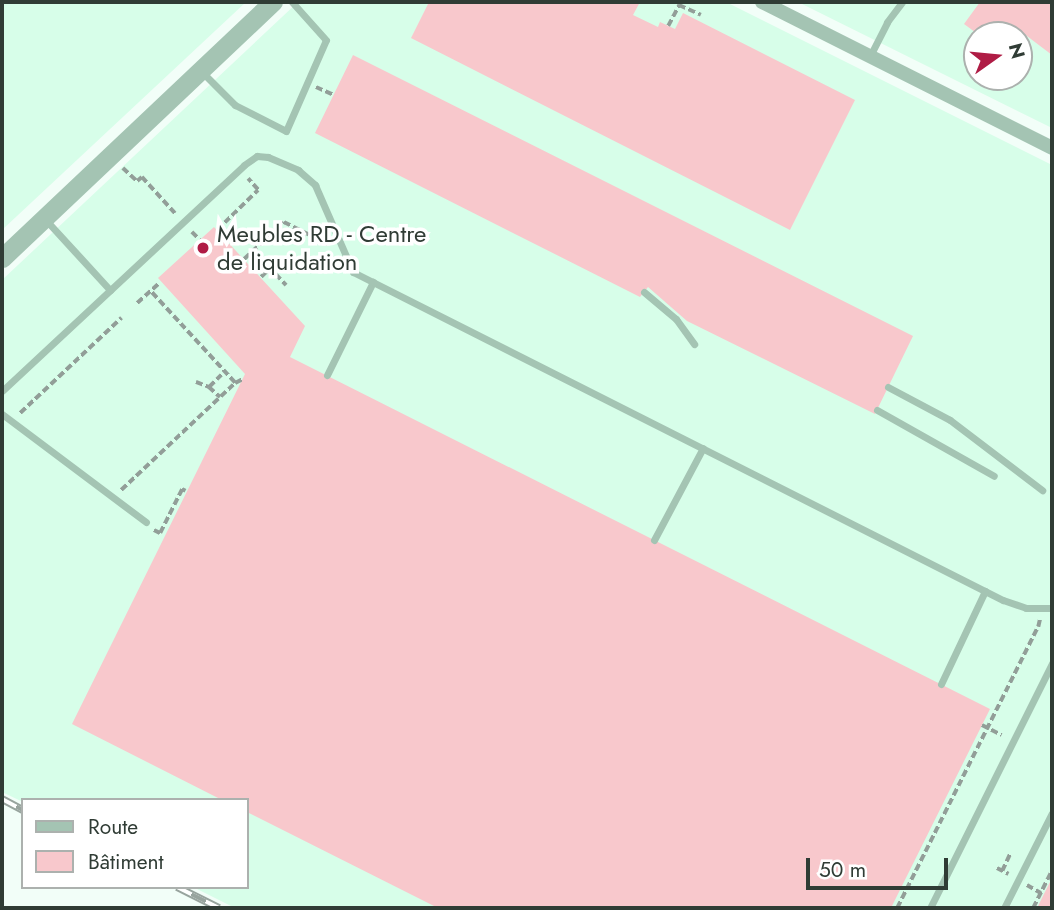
<!DOCTYPE html>
<meta charset="utf-8">
<style>
body{margin:0}
#map{position:relative;width:1054px;height:910px;overflow:hidden;background:#f2fef8;font-family:Jost,sans-serif}
div>[style]{position:absolute}
.built>*{inset:0;background:#d7fee9}
.building>*{inset:0;background:#f8c8cc}
.path>*{height:3.5px;margin-top:-1.75px;transform-origin:0;background:repeating-linear-gradient(90deg,#929e98 0 7px,transparent 0 10.5px)}
.service>*{height:7px;margin:-3.5px;padding:0 3.5px;transform-origin:3.5px;border-radius:3.5px;background:#a4c4b3}
.minor>*{height:14px;margin:-7px;padding:0 7px;transform-origin:7px;border-radius:7px;background:#a4c4b3}
.tertiary>*{height:19px;margin:-9.5px;padding:0 9.5px;transform-origin:9.5px;border-radius:9.5px;background:#a4c4b3}
.rail>*{height:8px;margin-top:-4px;transform-origin:0;background:repeating-linear-gradient(90deg,#fff 0 16px,#98a49e 0 32px);box-sizing:border-box;border-block:2px solid #98a49e}
.dots>*{width:19px;height:19px;translate:-50% -50%;box-sizing:border-box;border:4px solid #fff;border-radius:50%}
span{translate:-50% -50%;white-space:nowrap;text-align:center;line-height:1.15;-webkit-text-stroke:7px #fff;paint-order:stroke}
.poi-label{font-size:24px;color:#303c35}
.left{translate:0 -50%;text-align:left}
.frame{position:absolute;inset:0;border:4px solid #303c35;pointer-events:none}
.legend{position:absolute;left:21px;top:798px;width:228px;height:91px;box-sizing:border-box;background:#fff;border:2px solid #acb1ae;margin:0;padding:9px 12px;list-style:none;font-size:21px;color:#303c35}
.legend li{display:flex;align-items:center;gap:14px;height:35px}
.legend b{width:35px;border:2px solid #acb1ae}
.north{position:absolute;left:963px;top:21px;width:70px;height:70px;box-sizing:border-box;background:#fff;border:2px solid #acb1ae;border-radius:50%;rotate:75deg;font-size:19px;font-weight:700;line-height:28px;text-align:center;color:#303c35}
.north::after{content:'';display:block;margin:auto;width:24px;height:32px;background:#af1c45;clip-path:polygon(50% 0,100% 100%,50% 72%,0 100%)}
.scale{position:absolute;left:806px;top:858px;width:142px;height:32px;box-sizing:border-box;border:4px solid #303c35;border-top:0;padding-left:9px;font-size:21px;line-height:24px;white-space:nowrap;color:#303c35;-webkit-text-stroke:5px #fff;paint-order:stroke}
</style>
<div id="map">
<div class="built">
<div style="clip-path:polygon(2px 2px,246px 2px,2px 230px)"></div>
<div style="clip-path:polygon(298px 2px,726px 2px,1052px 165px,1052px 908px,235px 908px,193px 887px,247px 887px,247px 800px,23px 802px,2px 792px,2px 280px)"></div>
<div style="clip-path:polygon(evenodd,798px 2px,1052px 2px,1052px 128px,798px 2px,977px 35px,1019px 35px,1019px 77px,977px 77px,977px 35px)"></div>
</div>
<div class="building">
<div style="clip-path:polygon(429px 2px,640px 2px,633px 15px,658px 27px,660px 22px,675px 29px,683px 13px,855px 100px,790px 230px,411px 38px)"></div>
<div style="clip-path:polygon(980px 2px,1052px 2px,1052px 55px,1023px 33px,1019px 39px,1019px 35px,979px 35px,964px 24px)"></div>
<div style="clip-path:polygon(353px 55px,913px 336px,875px 414px,687px 321px,648px 287px,640px 297px,315px 133px)"></div>
<div style="clip-path:polygon(214px 227px,305px 326px,290px 357px,990px 709px,891px 908px,438px 908px,247px 812px,247px 800px,222px 800px,72px 724px,245px 374px,158px 278px)"></div>
<div style="clip-path:polygon(1052px 878px,1052px 908px,1037px 908px)"></div>
</div>
<div class="path">
<div style="left:668px;top:26px;width:24px;rotate:-62deg"></div>
<div style="left:679px;top:5px;width:24px;rotate:24deg"></div>
<div style="left:316px;top:87px;width:20px;rotate:24deg"></div>
<div style="left:123px;top:168px;width:19px;rotate:43deg"></div>
<div style="left:137px;top:181px;width:6px;rotate:-39deg"></div>
<div style="left:142px;top:177px;width:49px;rotate:47.5deg"></div>
<div style="left:217px;top:230px;width:57px;rotate:-44.3deg"></div>
<div style="left:258px;top:190px;width:15px;rotate:-132deg"></div>
<div style="left:192px;top:232px;width:11px;rotate:45deg"></div>
<div style="left:254px;top:251px;width:47px;rotate:46.7deg"></div>
<div style="left:244px;top:259px;width:54px;rotate:-42.8deg"></div>
<div style="left:284px;top:222px;width:49px;rotate:26.6deg"></div>
<div style="left:261px;top:277px;width:13px;rotate:-45deg"></div>
<div style="left:137px;top:303px;width:31px;rotate:-42deg"></div>
<div style="left:196px;top:382px;width:14px;rotate:21deg"></div>
<div style="left:209px;top:387px;width:21px;rotate:-45deg"></div>
<div style="left:235px;top:383px;width:9px;rotate:-27deg"></div>
<div style="left:209px;top:387px;width:15px;rotate:42deg"></div>
<div style="left:20px;top:413px;width:139px;rotate:-43.2deg"></div>
<div style="left:121px;top:490px;width:156px;rotate:-43.2deg"></div>
<div style="left:235px;top:383px;width:125px;rotate:-132.7deg"></div>
<div style="left:154px;top:530px;width:7px;rotate:27deg"></div>
<div style="left:160px;top:533px;width:49px;rotate:-63.4deg"></div>
<div style="left:182px;top:489px;width:4px;rotate:27deg"></div>
<div style="left:982px;top:725px;width:22px;rotate:27deg"></div>
<div style="left:997px;top:868px;width:13px;rotate:27deg"></div>
<div style="left:1002px;top:871px;width:19px;rotate:-65deg"></div>
<div style="left:1027px;top:885px;width:16px;rotate:30deg"></div>
<div style="left:897px;top:908px;width:314px;rotate:-63.4deg"></div>
<div style="left:1038px;top:627px;width:9px;rotate:-77deg"></div>
<div style="left:1033px;top:908px;width:42px;rotate:-63.4deg"></div>
</div>
<div class="service">
<div style="left:870px;top:56px;width:38px;rotate:-63deg"></div>
<div style="left:887px;top:22px;width:25px;rotate:-53deg"></div>
<div style="left:201px;top:71px;width:48px;rotate:45deg"></div>
<div style="left:235px;top:105px;width:57px;rotate:27deg"></div>
<div style="left:286px;top:131px;width:99px;rotate:-66.3deg"></div>
<div style="left:326px;top:40px;width:51px;rotate:-131.8deg"></div>
<div style="left:44px;top:218px;width:98px;rotate:47.5deg"></div>
<div style="left:644px;top:292px;width:42px;rotate:40.2deg"></div>
<div style="left:676px;top:319px;width:31px;rotate:54deg"></div>
<div style="left:327px;top:375px;width:104px;rotate:-63.7deg"></div>
<div style="left:888px;top:387px;width:70px;rotate:28deg"></div>
<div style="left:950px;top:420px;width:116px;rotate:37.3deg"></div>
<div style="left:2px;top:391px;width:331px;rotate:-43deg"></div>
<div style="left:244px;top:165px;width:16px;rotate:-35deg"></div>
<div style="left:257px;top:156px;width:11px;rotate:5deg"></div>
<div style="left:268px;top:157px;width:33px;rotate:23deg"></div>
<div style="left:298px;top:170px;width:23px;rotate:41deg"></div>
<div style="left:315px;top:185px;width:95px;rotate:66.4deg"></div>
<div style="left:353px;top:272px;width:728px;rotate:26.78deg"></div>
<div style="left:1003px;top:600px;width:24px;rotate:19deg"></div>
<div style="left:1026px;top:608px;width:26px"></div>
<div style="left:877px;top:410px;width:134px;rotate:29.4deg"></div>
<div style="left:2px;top:414px;width:180px;rotate:36.9deg"></div>
<div style="left:654px;top:540px;width:104px;rotate:-62deg"></div>
<div style="left:941px;top:684px;width:103px;rotate:-64.7deg"></div>
<div style="left:930px;top:908px;width:274px;rotate:-63.5deg"></div>
<div style="left:1004px;top:908px;width:106px;rotate:-63.2deg"></div>
</div>
<div class="minor">
<div style="left:762px;top:2px;width:325px;rotate:26.7deg"></div>
</div>
<div class="tertiary">
<div style="left:2px;top:258px;width:373px;rotate:-43.4deg"></div>
</div>
<div class="rail">
<div style="left:2px;top:799px;width:24px;rotate:28deg"></div>
<div style="left:177px;top:887px;width:47px;rotate:26.6deg"></div>
</div>
<div class="dots">
<div style="left:203px;top:248px;background:#af1c45"></div>
</div>
<div class="poi-label">
<span class="left" style="left:217px;top:248px">Meubles RD - Centre<br>de liquidation</span>
</div>
<div class="frame"></div>
<ul class="legend">
<li><b style="height:9px;background:#a4c4b3"></b>Route</li>
<li><b style="height:19px;background:#f8c8cc"></b>Bâtiment</li>
</ul>
<div class="north">N</div>
<div class="scale">50 m</div>
</div>
